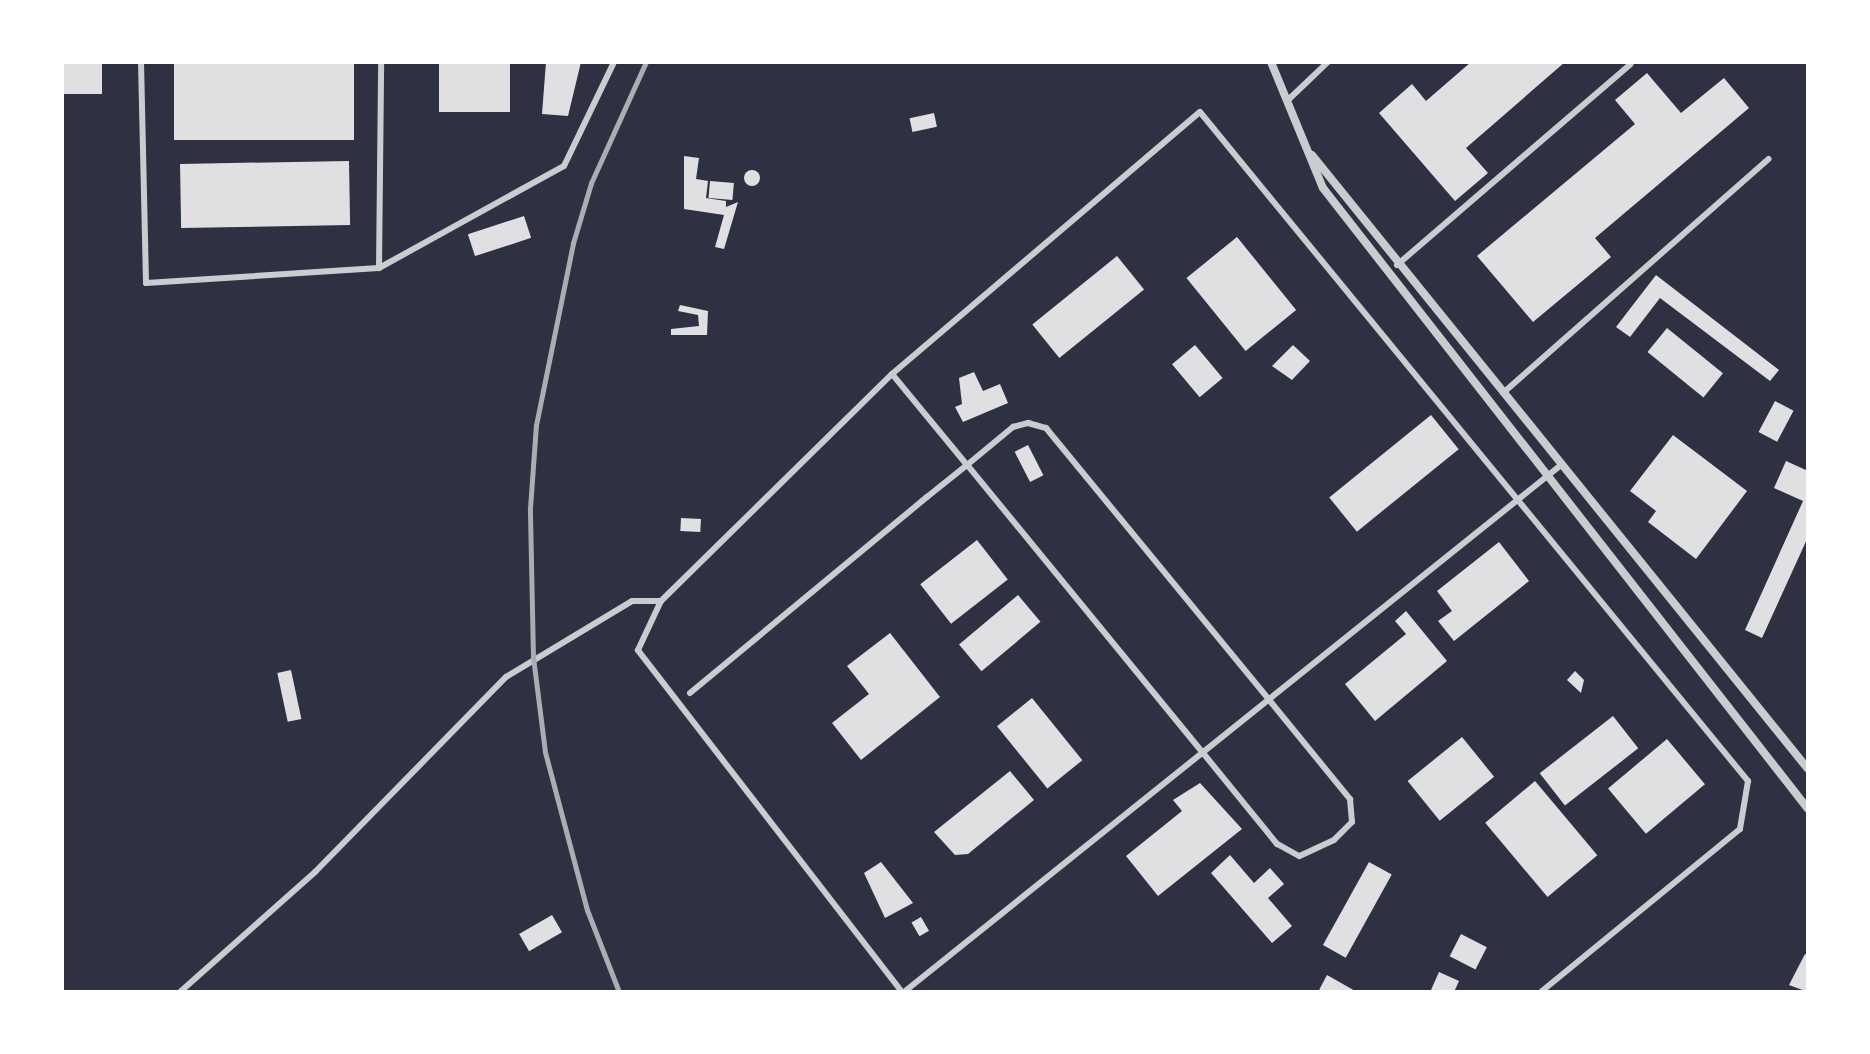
<!DOCTYPE html>
<style>
body{margin:0}
#map{position:relative;width:1870px;height:1054px;overflow:hidden;background:#2d3142;font-family:Roboto,sans-serif}
div>[style]{position:absolute}
.building>*{inset:0;background:#e0e0e3;transform-origin:0 0}
.round{border-radius:50%}
.minor>*{height:6px;margin:-3px;padding:0 3px;transform-origin:3px;border-radius:3px;background:#caccd0}
.tertiary>*{height:8px;margin:-4px;padding:0 4px;transform-origin:4px;border-radius:4px;background:#caccd0}
.rail>*{height:5px;margin:-2.5px;padding:0 2.5px;transform-origin:2.5px;border-radius:2.5px;background:#abadb3}
span{translate:-50% -50%;white-space:nowrap;text-align:center;line-height:1.15;-webkit-text-stroke:8px #fff;paint-order:stroke}
.frame{position:absolute;inset:0;border:64px solid #fff;pointer-events:none}
</style>
<div id="map">
<div class="building">
<div style="left:62px;top:62px;width:40px;height:32px"></div>
<div style="left:174px;top:62px;width:180px;height:78px"></div>
<div style="left:439px;top:62px;width:71px;height:50px"></div>
<div style="clip-path:polygon(546px 62px,581px 62px,568px 116px,542px 114px)"></div>
<div style="clip-path:polygon(1471px 62px,1565px 62px,1466px 148px,1488px 173px,1455px 201px,1379px 113px,1412px 84px,1426px 101px)"></div>
<div style="clip-path:polygon(1647px 73px,1681px 113px,1724px 78px,1749px 108px,1595px 238px,1611px 257px,1533px 322px,1477px 256px,1635px 124px,1615px 100px)"></div>
<div style="left:934px;top:113px;width:14px;height:25px;rotate:78deg"></div>
<div style="clip-path:polygon(684px 156px,699px 158px,696px 179px,708px 181px,706px 198px,726px 201px,726px 207px,738px 202px,724px 249px,715px 247px,724px 215px,684px 209px)"></div>
<div style="left:349px;top:161px;width:64px;height:169px;rotate:89deg"></div>
<div class="round" style="left:744px;top:170px;width:16px;height:16px"></div>
<div style="left:710px;top:181px;width:24px;height:17px;rotate:5deg"></div>
<div style="left:524px;top:216px;width:23px;height:59px;rotate:72deg"></div>
<div style="left:1237px;top:237px;width:94px;height:65px;rotate:51deg"></div>
<div style="left:1117px;top:256px;width:43px;height:109px;rotate:51deg"></div>
<div style="clip-path:polygon(1656px 275px,1779px 370px,1770px 381px,1660px 298px,1630px 337px,1616px 327px)"></div>
<div style="clip-path:polygon(680px 305px,708px 311px,707px 335px,671px 335px,671px 329px,699px 326px,698px 315px,678px 311px)"></div>
<div style="left:1667px;top:328px;width:72px;height:31px;rotate:39deg"></div>
<div style="left:1195px;top:345px;width:43px;height:30px;rotate:50deg"></div>
<div style="clip-path:polygon(1293px 345px,1310px 361px,1292px 380px,1272px 366px)"></div>
<div style="clip-path:polygon(974px 372px,983px 391px,1000px 384px,1008px 403px,963px 422px,955px 407px,962px 404px,959px 378px)"></div>
<div style="left:1775px;top:401px;width:21px;height:35px;rotate:28deg"></div>
<div style="left:1431px;top:415px;width:44px;height:131px;rotate:51deg"></div>
<div style="clip-path:polygon(1673px 435px,1747px 491px,1696px 559px,1648px 522px,1656px 511px,1630px 491px)"></div>
<div style="left:1028px;top:445px;width:34px;height:15px;rotate:63deg"></div>
<div style="clip-path:polygon(1786px 461px,1808px 471px,1808px 537px,1762px 638px,1745px 630px,1803px 501px,1774px 488px)"></div>
<div style="left:681px;top:518px;width:20px;height:13px;rotate:3deg"></div>
<div style="left:977px;top:540px;width:50px;height:72px;rotate:52deg"></div>
<div style="clip-path:polygon(1499px 542px,1529px 581px,1454px 641px,1438px 621px,1452px 611px,1437px 591px)"></div>
<div style="left:1018px;top:595px;width:35px;height:77px;rotate:50deg"></div>
<div style="clip-path:polygon(1406px 611px,1447px 661px,1375px 721px,1345px 684px,1406px 634px,1395px 621px)"></div>
<div style="clip-path:polygon(890px 633px,940px 697px,861px 760px,832px 723px,869px 694px,847px 666px)"></div>
<div style="left:291px;top:670px;width:50px;height:14px;rotate:78deg"></div>
<div style="clip-path:polygon(1575px 671px,1584px 680px,1581px 693px,1567px 680px)"></div>
<div style="left:1032px;top:698px;width:80px;height:45px;rotate:51deg"></div>
<div style="left:1613px;top:716px;width:41px;height:93px;rotate:52deg"></div>
<div style="left:1462px;top:737px;width:51px;height:70px;rotate:51deg"></div>
<div style="left:1667px;top:739px;width:59px;height:77px;rotate:50deg"></div>
<div style="clip-path:polygon(1010px 771px,1034px 800px,968px 854px,955px 855px,934px 832px)"></div>
<div style="left:1535px;top:781px;width:97px;height:65px;rotate:50deg"></div>
<div style="clip-path:polygon(1200px 783px,1242px 829px,1158px 896px,1126px 856px,1182px 811px,1173px 800px)"></div>
<div style="clip-path:polygon(1230px 855px,1254px 883px,1270px 868px,1284px 884px,1268px 898px,1292px 926px,1272px 943px,1211px 873px)"></div>
<div style="clip-path:polygon(881px 862px,913px 903px,885px 918px,864px 873px)"></div>
<div style="left:1369px;top:862px;width:26px;height:95px;rotate:29deg"></div>
<div style="left:552px;top:915px;width:20px;height:38px;rotate:60deg"></div>
<div style="left:921px;top:917px;width:16px;height:11px;rotate:60deg"></div>
<div style="left:1461px;top:934px;width:29px;height:25px;rotate:27deg"></div>
<div style="clip-path:polygon(1805px 954px,1808px 956px,1808px 992px,1789px 985px)"></div>
<div style="clip-path:polygon(1439px 972px,1459px 981px,1454px 992px,1431px 990px)"></div>
<div style="clip-path:polygon(1327px 975px,1357px 992px,1318px 992px)"></div>
</div>
<div class="minor">
<div style="left:141px;top:62px;width:221px;rotate:88.7deg"></div>
<div style="left:146px;top:283px;width:233px;rotate:-3.7deg"></div>
<div style="left:379px;top:268px;width:206px;rotate:-89.4deg"></div>
<div style="left:1287px;top:101px;width:57px;rotate:-43.6deg"></div>
<div style="left:1397px;top:265px;width:308px;rotate:-40.7deg"></div>
<div style="left:379px;top:268px;width:211px;rotate:-28.9deg"></div>
<div style="left:564px;top:166px;width:115px;rotate:-64.3deg"></div>
<div style="left:1503px;top:393px;width:354px;rotate:-41.4deg"></div>
<div style="left:690px;top:693px;width:308px;rotate:-39.6deg"></div>
<div style="left:927px;top:497px;width:51px;rotate:-38.7deg"></div>
<div style="left:967px;top:465px;width:60px;rotate:-39.6deg"></div>
<div style="left:1013px;top:427px;width:16px;rotate:-15deg"></div>
<div style="left:1028px;top:423px;width:19px;rotate:16deg"></div>
<div style="left:1046px;top:428px;width:353px;rotate:50.6deg"></div>
<div style="left:1270px;top:701px;width:127px;rotate:50.8deg"></div>
<div style="left:1350px;top:799px;width:23px;rotate:85deg"></div>
<div style="left:1352px;top:822px;width:25px;rotate:135deg"></div>
<div style="left:1334px;top:840px;width:38px;rotate:155deg"></div>
<div style="left:1299px;top:856px;width:25px;rotate:-151deg"></div>
<div style="left:1277px;top:844px;width:117px;rotate:-129.1deg"></div>
<div style="left:1203px;top:753px;width:372px;rotate:-129.3deg"></div>
<div style="left:967px;top:465px;width:118px;rotate:-129.5deg"></div>
<div style="left:180px;top:992px;width:181px;rotate:-41.6deg"></div>
<div style="left:315px;top:872px;width:273px;rotate:-45.6deg"></div>
<div style="left:506px;top:677px;width:147px;rotate:-31.1deg"></div>
<div style="left:632px;top:601px;width:29px"></div>
<div style="left:902px;top:992px;width:432px;rotate:-127.7deg"></div>
<div style="left:638px;top:650px;width:54px;rotate:-64.9deg"></div>
<div style="left:661px;top:601px;width:324px;rotate:-44.5deg"></div>
<div style="left:892px;top:374px;width:404px;rotate:-40.4deg"></div>
<div style="left:1200px;top:112px;width:865px;rotate:50.68deg"></div>
<div style="left:1748px;top:781px;width:49px;rotate:99.5deg"></div>
<div style="left:1740px;top:829px;width:257px;rotate:140.7deg"></div>
<div style="left:904px;top:992px;width:842px;rotate:-38.73deg"></div>
</div>
<div class="tertiary">
<div style="left:1271px;top:62px;width:136px;rotate:67.6deg"></div>
<div style="left:1323px;top:188px;width:788px;rotate:52.01deg"></div>
<div style="left:1312px;top:155px;width:789px;rotate:51.07deg"></div>
</div>
<div class="rail">
<div style="left:619px;top:992px;width:88px;rotate:-111.3deg"></div>
<div style="left:587px;top:910px;width:163px;rotate:-104.9deg"></div>
<div style="left:545px;top:752px;width:96px;rotate:-97.2deg"></div>
<div style="left:533px;top:657px;width:149px;rotate:-91.2deg"></div>
<div style="left:530px;top:508px;width:83px;rotate:-85.9deg"></div>
<div style="left:536px;top:425px;width:186px;rotate:-78.5deg"></div>
<div style="left:573px;top:243px;width:63px;rotate:-73.3deg"></div>
<div style="left:591px;top:183px;width:133px;rotate:-65.6deg"></div>
</div>
<div class="frame"></div>
</div>
